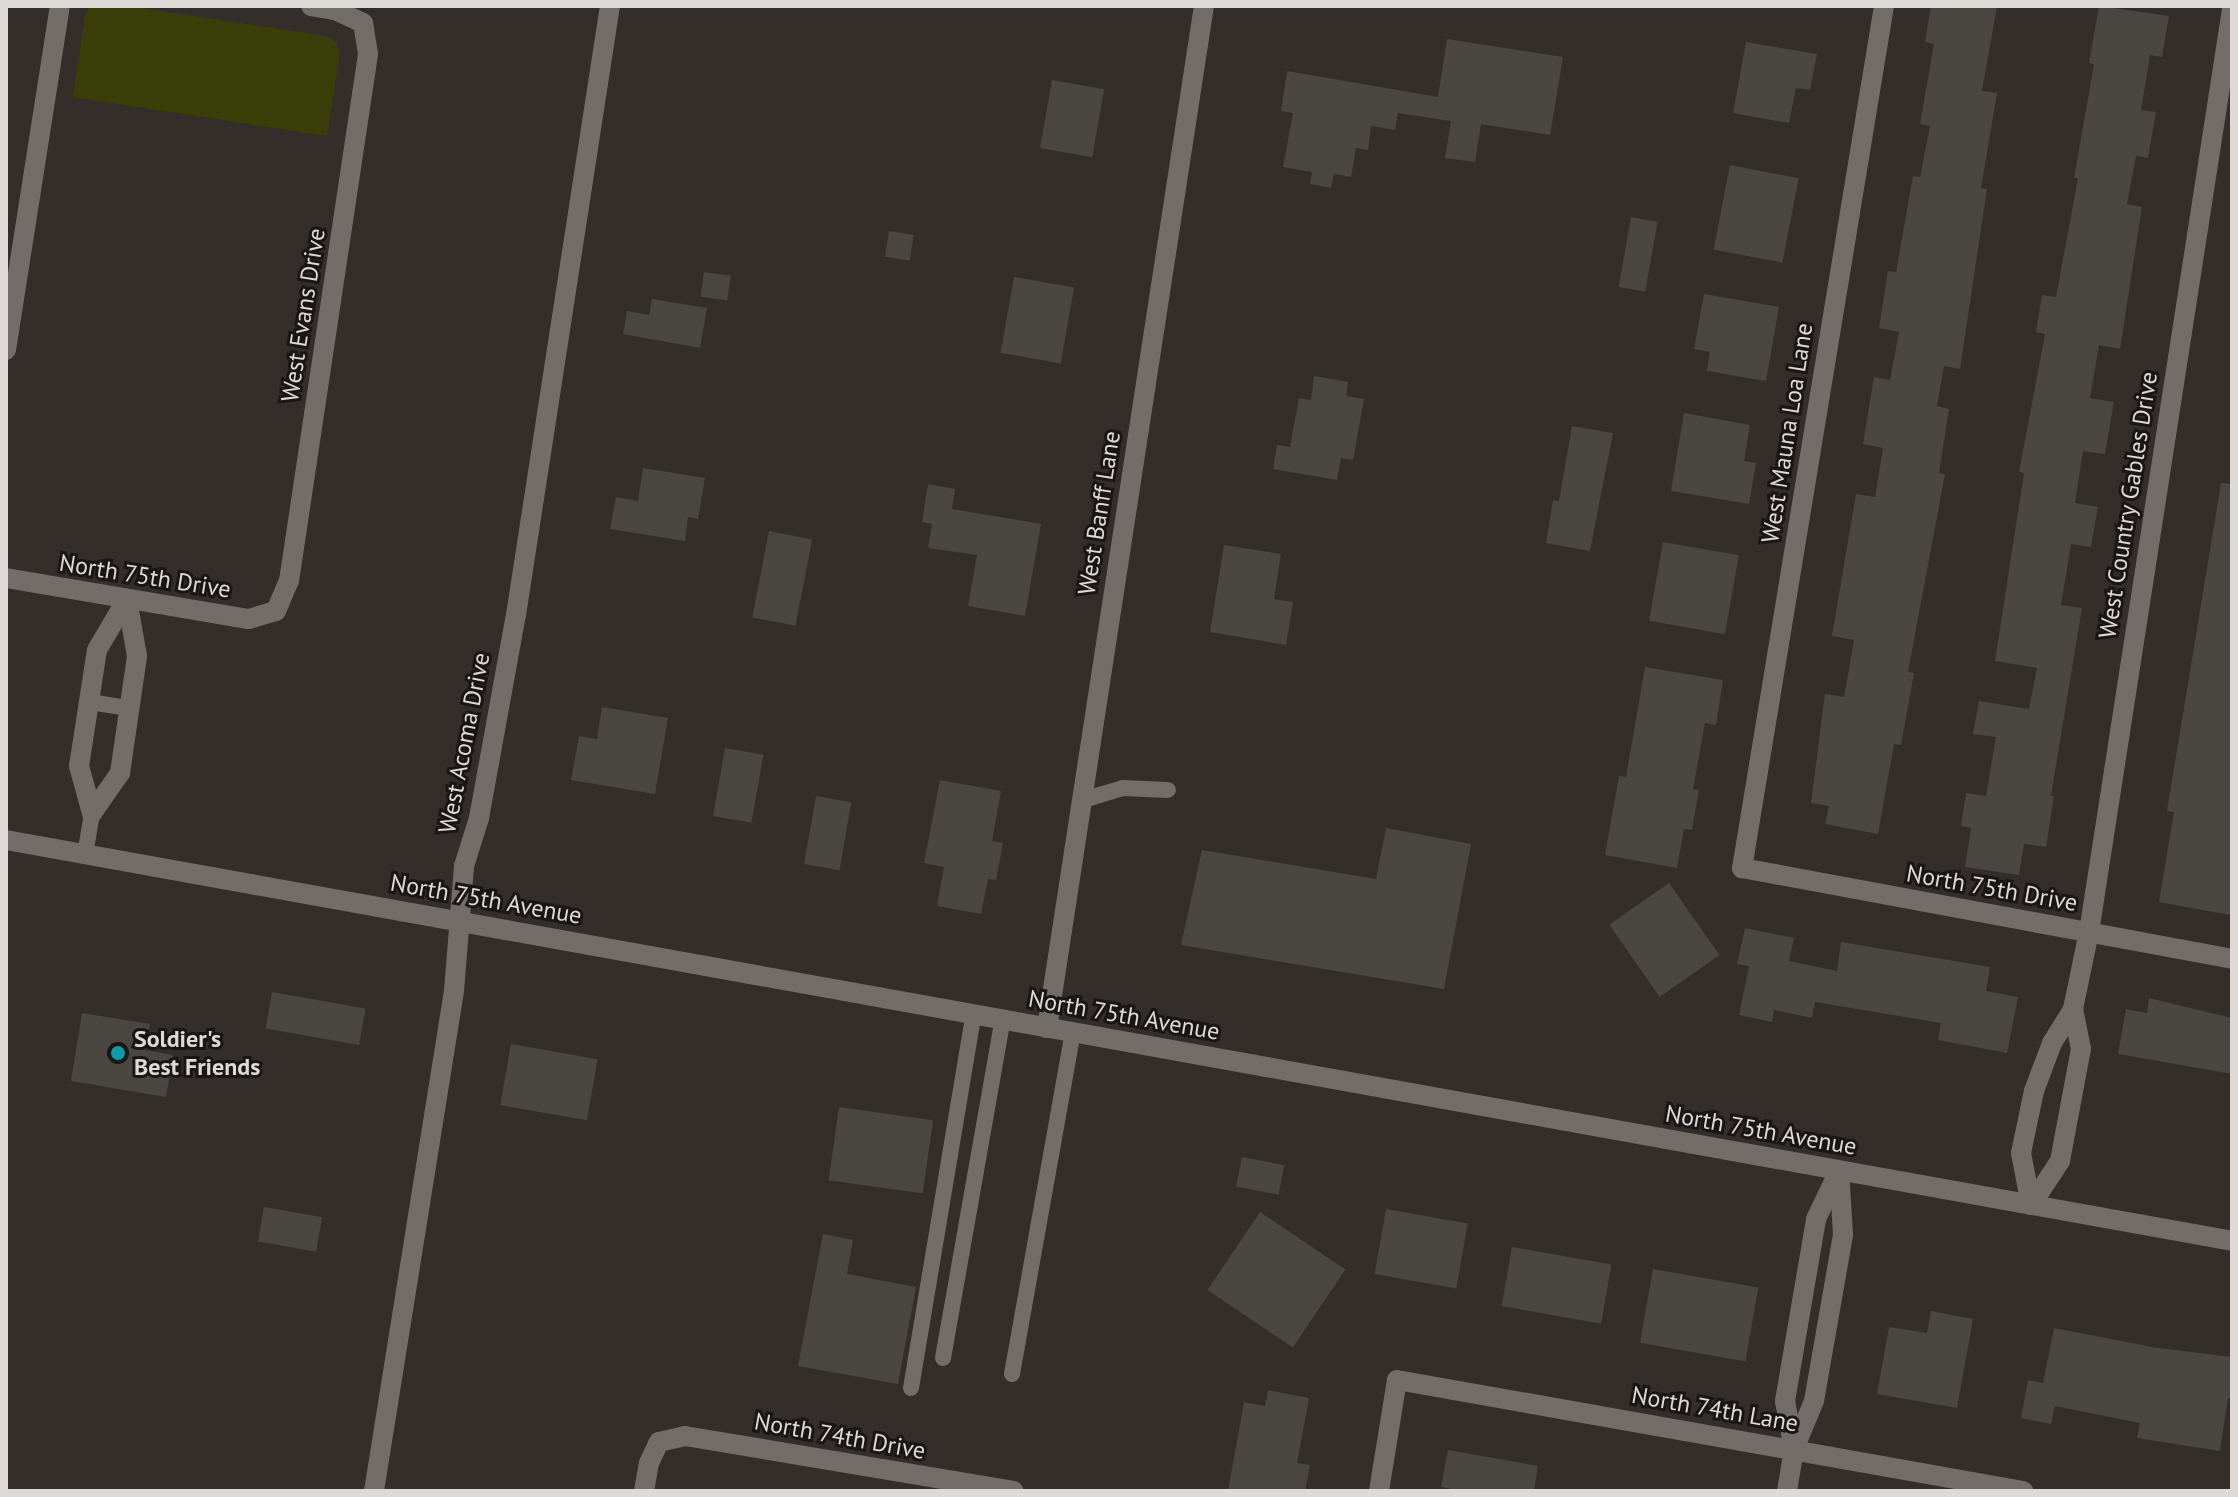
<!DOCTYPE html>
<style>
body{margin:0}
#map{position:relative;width:2238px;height:1497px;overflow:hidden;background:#332e2a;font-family:"PT Sans",sans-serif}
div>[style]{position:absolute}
.green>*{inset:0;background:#3a3f09}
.building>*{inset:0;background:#4a4640;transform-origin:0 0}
.lane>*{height:16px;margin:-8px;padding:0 8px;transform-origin:8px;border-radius:8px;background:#736d68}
.street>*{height:20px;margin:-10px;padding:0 10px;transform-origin:10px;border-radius:10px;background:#736d68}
.secondary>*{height:20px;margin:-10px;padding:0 10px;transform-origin:10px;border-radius:10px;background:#736d68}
.dots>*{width:22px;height:22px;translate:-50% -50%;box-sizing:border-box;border:4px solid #191615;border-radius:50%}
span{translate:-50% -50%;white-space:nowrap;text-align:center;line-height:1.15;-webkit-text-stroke:6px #191615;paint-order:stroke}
.street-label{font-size:24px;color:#dddad8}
.poi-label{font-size:24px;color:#dddad8;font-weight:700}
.left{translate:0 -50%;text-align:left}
.frame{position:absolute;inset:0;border:8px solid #dddad8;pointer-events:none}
</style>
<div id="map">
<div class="green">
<div style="clip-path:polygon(90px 6px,127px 6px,328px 36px,336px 42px,340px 53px,327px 136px,73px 97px,85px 16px)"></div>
</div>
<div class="building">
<div style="clip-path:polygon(1931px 6px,1997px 6px,1982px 91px,1997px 93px,1981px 188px,1987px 189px,1960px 369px,1944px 366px,1937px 406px,1949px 409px,1939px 473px,1945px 474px,1908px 672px,1914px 673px,1901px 745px,1894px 744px,1878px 834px,1825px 824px,1829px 806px,1811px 803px,1825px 694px,1844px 697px,1854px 640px,1832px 636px,1856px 494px,1875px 497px,1883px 448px,1863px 444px,1874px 377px,1890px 380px,1899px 332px,1879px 328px,1888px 271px,1896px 272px,1913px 176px,1920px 177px,1930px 126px,1920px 124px,1934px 44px,1925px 42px)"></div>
<div style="clip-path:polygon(2099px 6px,2169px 16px,2162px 57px,2150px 55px,2141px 110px,2156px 112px,2148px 158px,2136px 156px,2127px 204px,2142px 207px,2120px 349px,2099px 345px,2090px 398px,2114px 402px,2105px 454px,2083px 451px,2075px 503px,2098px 507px,2091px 547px,2071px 544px,2061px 605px,2082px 608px,2051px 796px,2054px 796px,2046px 847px,2024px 844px,2019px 875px,1965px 867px,1971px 828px,1961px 826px,1966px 793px,1986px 796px,1996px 737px,1973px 734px,1979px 701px,2029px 709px,2037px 668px,1995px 661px,2024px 473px,2019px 472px,2045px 334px,2036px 332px,2042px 295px,2056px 297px,2078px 178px,2074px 178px,2094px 64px,2089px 63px)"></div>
<div style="clip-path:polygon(1447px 39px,1563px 57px,1550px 135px,1481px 124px,1475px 162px,1445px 158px,1451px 121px,1398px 113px,1395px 130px,1371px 126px,1368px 150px,1356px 148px,1351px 177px,1334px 174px,1331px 188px,1310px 184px,1312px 172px,1283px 167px,1293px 113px,1281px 111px,1287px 71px,1438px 97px)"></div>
<div style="clip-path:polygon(1746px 42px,1817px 54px,1810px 90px,1796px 88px,1789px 123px,1733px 113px)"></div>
<div style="left:1052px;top:80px;width:53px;height:69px;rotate:10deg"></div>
<div style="left:1730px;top:165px;width:70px;height:86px;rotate:11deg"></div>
<div style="left:1631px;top:217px;width:27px;height:71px;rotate:10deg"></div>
<div style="left:889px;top:231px;width:25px;height:26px;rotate:9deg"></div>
<div style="left:704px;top:272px;width:27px;height:25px;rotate:8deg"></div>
<div style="left:1014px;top:277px;width:61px;height:77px;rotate:10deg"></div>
<div style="clip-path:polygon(1704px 294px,1779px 307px,1766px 381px,1707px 371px,1710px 352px,1694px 349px)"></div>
<div style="clip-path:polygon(652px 299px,707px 308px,700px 348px,623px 334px,627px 311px,649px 315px)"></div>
<div style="clip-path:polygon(1314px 376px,1348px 382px,1346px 396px,1364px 399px,1353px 460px,1341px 458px,1337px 480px,1273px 469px,1277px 445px,1290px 447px,1299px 398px,1311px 400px)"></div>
<div style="clip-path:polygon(1684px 413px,1750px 425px,1744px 461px,1756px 463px,1749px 504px,1671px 491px)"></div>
<div style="clip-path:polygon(1572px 426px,1613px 433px,1590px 551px,1546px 543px,1553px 500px,1559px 501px)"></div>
<div style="clip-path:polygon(643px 468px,705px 478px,698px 519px,688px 517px,685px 541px,610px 529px,616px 497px,638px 501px)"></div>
<div style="clip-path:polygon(2221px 483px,2232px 484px,2230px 915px,2159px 902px,2174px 812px,2167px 811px)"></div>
<div style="clip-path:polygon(928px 484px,955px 489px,952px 509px,1041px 524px,1025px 616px,968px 606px,977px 555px,928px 548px,932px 524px,922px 522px)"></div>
<div style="left:769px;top:531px;width:44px;height:88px;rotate:11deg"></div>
<div style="left:1663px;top:542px;width:77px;height:80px;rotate:10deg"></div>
<div style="clip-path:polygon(1224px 545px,1281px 554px,1274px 599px,1293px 602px,1286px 645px,1210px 632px)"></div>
<div style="clip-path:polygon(1645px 667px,1723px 680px,1716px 725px,1705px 723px,1693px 789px,1699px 790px,1692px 830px,1684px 829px,1677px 868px,1605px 855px,1619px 776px,1626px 777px)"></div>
<div style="clip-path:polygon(602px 707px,668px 718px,655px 794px,571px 780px,579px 736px,597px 739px)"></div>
<div style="left:725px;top:748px;width:39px;height:69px;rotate:10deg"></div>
<div style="clip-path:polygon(940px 780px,1001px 791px,992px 841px,1003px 843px,996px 880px,988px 879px,981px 914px,937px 906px,944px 867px,924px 863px)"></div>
<div style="left:816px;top:796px;width:36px;height:69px;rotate:10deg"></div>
<div style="clip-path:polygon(1386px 828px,1471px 844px,1444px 989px,1181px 945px,1202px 850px,1376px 879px)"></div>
<div style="left:1669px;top:883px;width:88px;height:73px;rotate:55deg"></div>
<div style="clip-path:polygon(1745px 928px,1794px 938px,1789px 961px,1837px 971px,1841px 942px,1990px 967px,1986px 991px,2018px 997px,2007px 1053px,1938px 1040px,1941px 1023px,1815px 1002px,1812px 1018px,1774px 1010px,1772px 1022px,1739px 1015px,1749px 966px,1737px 964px)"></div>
<div style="left:272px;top:992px;width:95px;height:37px;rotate:10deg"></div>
<div style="clip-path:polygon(2149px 998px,2232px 1018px,2232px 1074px,2118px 1054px,2126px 1009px,2147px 1013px)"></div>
<div style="clip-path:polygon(82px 1013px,150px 1024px,145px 1050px,173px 1055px,166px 1097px,71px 1081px)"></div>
<div style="left:511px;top:1044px;width:88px;height:62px;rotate:10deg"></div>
<div style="left:839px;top:1107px;width:95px;height:74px;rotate:8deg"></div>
<div style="left:1242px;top:1157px;width:43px;height:30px;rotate:11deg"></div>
<div style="left:264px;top:1207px;width:59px;height:35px;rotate:10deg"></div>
<div style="left:1386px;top:1209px;width:83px;height:66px;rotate:10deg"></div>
<div style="left:1260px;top:1212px;width:103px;height:94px;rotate:34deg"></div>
<div style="clip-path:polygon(823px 1234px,853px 1240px,847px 1274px,916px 1287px,898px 1384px,798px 1366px)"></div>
<div style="left:1512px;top:1247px;width:101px;height:60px;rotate:10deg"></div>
<div style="left:1653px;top:1269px;width:107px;height:75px;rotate:10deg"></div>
<div style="clip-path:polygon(1931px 1311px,1973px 1319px,1957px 1408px,1877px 1394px,1889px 1327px,1927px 1333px)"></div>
<div style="clip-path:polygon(2054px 1328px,2152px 1347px,2232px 1357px,2232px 1398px,2228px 1398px,2220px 1451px,2137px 1438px,2140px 1423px,2055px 1406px,2051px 1424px,2021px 1418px,2028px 1380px,2043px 1383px)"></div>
<div style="clip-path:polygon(1268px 1390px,1309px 1398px,1297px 1463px,1310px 1465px,1305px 1491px,1228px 1491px,1244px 1402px,1265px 1406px)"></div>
<div style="clip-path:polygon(1448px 1450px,1538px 1466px,1534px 1491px,1463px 1491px,1441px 1487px)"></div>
</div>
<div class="lane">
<div style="left:90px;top:702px;width:39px;rotate:9deg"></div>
<div style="left:1083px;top:800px;width:42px;rotate:-16.7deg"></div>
<div style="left:1123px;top:788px;width:45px;rotate:2.5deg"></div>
<div style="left:85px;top:855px;width:43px;rotate:-80.5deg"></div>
<div style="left:943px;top:1358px;width:344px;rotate:-80deg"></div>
<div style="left:1012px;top:1374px;width:347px;rotate:-79.9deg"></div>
<div style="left:911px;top:1388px;width:380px;rotate:-80.5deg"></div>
</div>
<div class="street">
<div style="left:1884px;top:6px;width:874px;rotate:99.35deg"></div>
<div style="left:1742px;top:868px;width:498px;rotate:10.5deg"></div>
<div style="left:6px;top:350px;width:348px;rotate:-81.1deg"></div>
<div style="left:6px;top:578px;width:246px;rotate:9.6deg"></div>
<div style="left:249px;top:619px;width:28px;rotate:-17deg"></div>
<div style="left:276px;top:611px;width:33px;rotate:-67deg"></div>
<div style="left:289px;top:581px;width:533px;rotate:-81.47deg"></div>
<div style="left:368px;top:54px;width:31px;rotate:-99deg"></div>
<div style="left:363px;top:23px;width:31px;rotate:-155deg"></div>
<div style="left:335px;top:10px;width:24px;rotate:-171deg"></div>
<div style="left:92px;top:813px;width:49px;rotate:-55deg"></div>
<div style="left:120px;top:773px;width:118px;rotate:-81.7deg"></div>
<div style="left:137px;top:656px;width:58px;rotate:-100deg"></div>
<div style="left:92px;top:813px;width:49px;rotate:-105.5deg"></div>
<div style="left:79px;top:766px;width:117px;rotate:-81.2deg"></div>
<div style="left:97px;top:650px;width:59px;rotate:-59.5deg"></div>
<div style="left:1047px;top:1028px;width:1034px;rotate:-81.27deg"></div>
<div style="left:2031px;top:1205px;width:53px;rotate:-100.9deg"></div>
<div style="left:2021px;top:1153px;width:63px;rotate:-78.2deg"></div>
<div style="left:2034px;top:1091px;width:51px;rotate:-69.4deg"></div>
<div style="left:2052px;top:1043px;width:40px;rotate:-58deg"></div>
<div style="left:2073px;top:1009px;width:79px;rotate:-78.3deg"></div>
<div style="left:2089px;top:932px;width:934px;rotate:-81.19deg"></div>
<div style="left:2031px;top:1205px;width:53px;rotate:-56.6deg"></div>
<div style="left:2060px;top:1161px;width:114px;rotate:-79.4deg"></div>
<div style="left:2081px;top:1049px;width:41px;rotate:-101.3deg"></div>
<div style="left:1794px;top:1449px;width:49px;rotate:-100.6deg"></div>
<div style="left:1785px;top:1401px;width:185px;rotate:-80.3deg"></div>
<div style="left:1816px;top:1219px;width:51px;rotate:-64.4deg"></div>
<div style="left:644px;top:1491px;width:28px;rotate:-80deg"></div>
<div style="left:649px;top:1463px;width:23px;rotate:-65deg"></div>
<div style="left:659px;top:1442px;width:27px;rotate:-13deg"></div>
<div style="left:685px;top:1436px;width:333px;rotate:9.5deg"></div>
<div style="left:1379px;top:1491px;width:112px;rotate:-80.8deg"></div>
<div style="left:1397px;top:1380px;width:636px;rotate:10.05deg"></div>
<div style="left:1787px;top:1491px;width:43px;rotate:-80.5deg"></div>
<div style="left:1794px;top:1449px;width:52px;rotate:-67.4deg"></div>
<div style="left:1814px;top:1401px;width:169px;rotate:-80.1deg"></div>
<div style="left:1843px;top:1234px;width:63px;rotate:-93.6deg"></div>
</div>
<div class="secondary">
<div style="left:6px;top:840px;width:2262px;rotate:10.21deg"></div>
<div style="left:374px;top:1491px;width:506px;rotate:-80.91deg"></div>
<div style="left:454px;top:991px;width:125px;rotate:-85.4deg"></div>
<div style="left:464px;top:866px;width:50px;rotate:-72.6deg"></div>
<div style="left:479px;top:818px;width:206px;rotate:-79.7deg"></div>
<div style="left:516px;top:615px;width:616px;rotate:-81.23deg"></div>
</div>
<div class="dots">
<div style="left:118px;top:1053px;background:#0f9aa8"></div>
</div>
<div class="street-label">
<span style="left:303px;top:315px;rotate:-81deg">West Evans Drive</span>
<span style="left:1787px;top:433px;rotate:-81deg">West Mauna Loa Lane</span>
<span style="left:2128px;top:505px;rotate:-81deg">West Country Gables Drive</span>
<span style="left:1099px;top:513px;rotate:-81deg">West Banff Lane</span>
<span style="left:145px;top:576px;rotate:9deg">North 75th Drive</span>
<span style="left:464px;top:743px;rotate:-79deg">West Acoma Drive</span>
<span style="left:1992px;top:888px;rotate:10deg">North 75th Drive</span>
<span style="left:486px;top:899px;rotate:10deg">North 75th Avenue</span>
<span style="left:1124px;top:1015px;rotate:10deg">North 75th Avenue</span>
<span style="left:1761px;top:1130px;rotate:10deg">North 75th Avenue</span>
<span style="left:1715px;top:1409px;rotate:10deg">North 74th Lane</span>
<span style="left:840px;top:1436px;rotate:10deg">North 74th Drive</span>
</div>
<div class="poi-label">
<span class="left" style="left:134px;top:1053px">Soldier's<br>Best Friends</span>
</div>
<div class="frame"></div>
</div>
